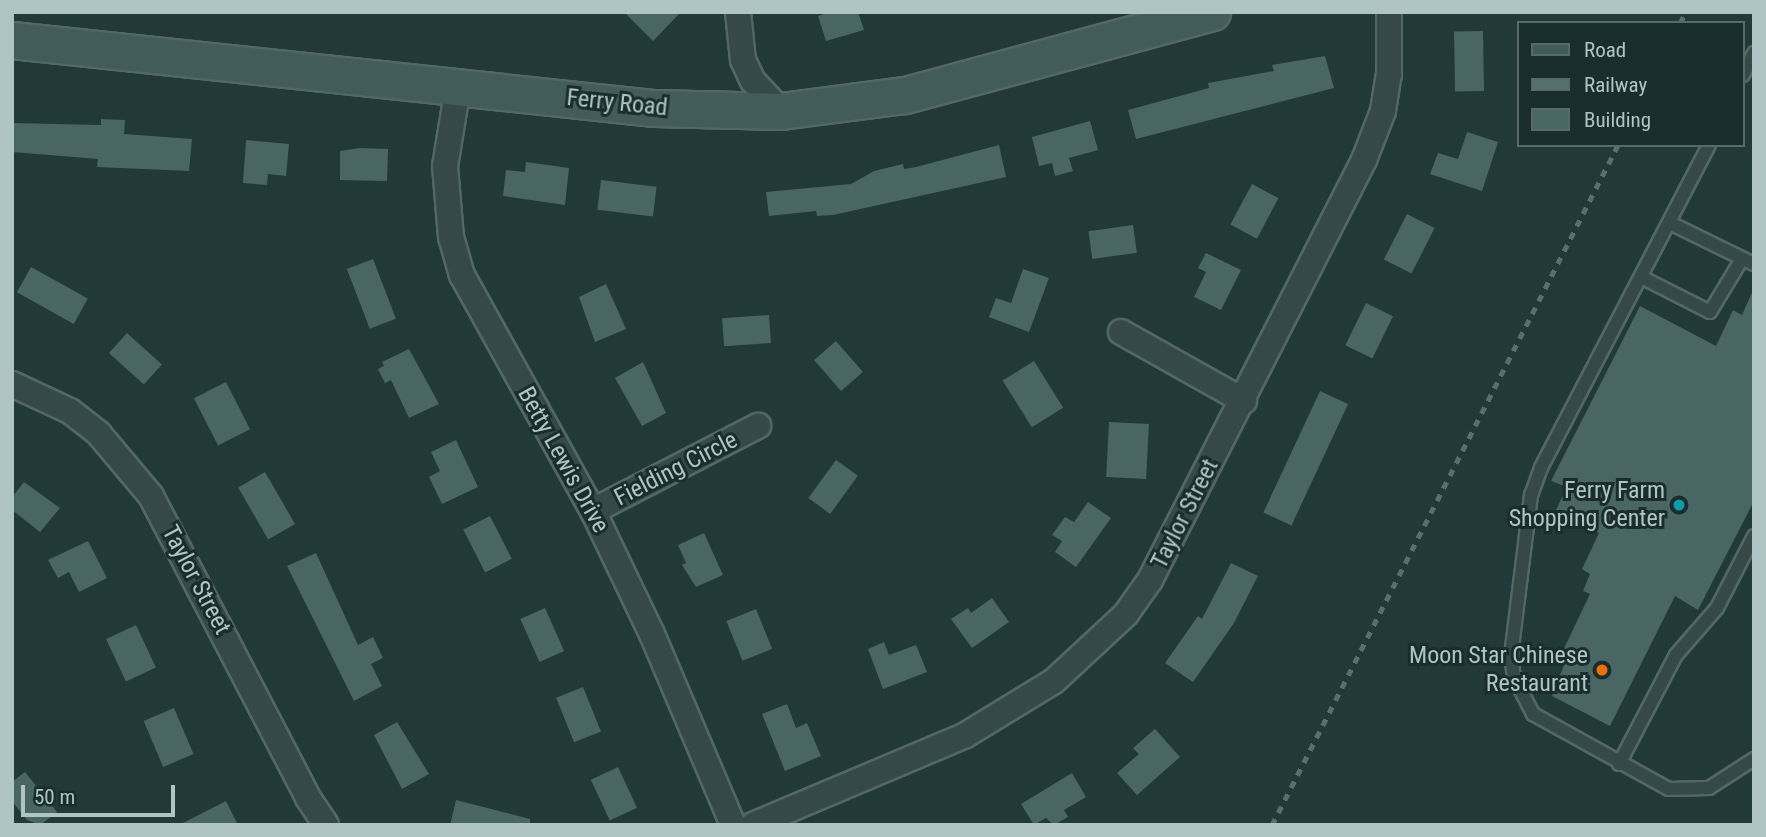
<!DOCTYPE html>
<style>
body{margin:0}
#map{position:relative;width:1766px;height:837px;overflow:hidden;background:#213938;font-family:"Roboto Condensed",sans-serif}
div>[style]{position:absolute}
.building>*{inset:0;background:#496564;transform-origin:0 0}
.roads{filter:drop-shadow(2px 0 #526766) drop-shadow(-2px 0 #526766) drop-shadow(0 2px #526766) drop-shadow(0 -2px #526766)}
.lane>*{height:12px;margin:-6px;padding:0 6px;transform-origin:6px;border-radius:6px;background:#344948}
.street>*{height:24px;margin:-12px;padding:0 12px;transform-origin:12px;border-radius:12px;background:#344948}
.secondary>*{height:35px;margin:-17.5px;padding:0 17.5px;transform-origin:17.5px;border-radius:17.5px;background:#425c5c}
.rail>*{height:5px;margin-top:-2.5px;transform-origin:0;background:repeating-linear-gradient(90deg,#567070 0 7px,transparent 0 14px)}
.dots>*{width:19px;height:19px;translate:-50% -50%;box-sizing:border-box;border:4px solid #1a2d2d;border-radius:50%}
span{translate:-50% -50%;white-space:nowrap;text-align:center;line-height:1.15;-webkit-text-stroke:6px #1a2d2d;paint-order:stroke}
.street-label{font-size:24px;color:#afc5c5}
.poi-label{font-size:24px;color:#afc5c5}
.right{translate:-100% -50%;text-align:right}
.frame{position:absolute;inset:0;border:14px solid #afc5c5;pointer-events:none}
.legend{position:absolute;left:1517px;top:21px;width:228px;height:126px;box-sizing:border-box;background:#1a2d2d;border:2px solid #566a6a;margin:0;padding:9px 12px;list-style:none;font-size:21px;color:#afc5c5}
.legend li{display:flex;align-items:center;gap:14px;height:35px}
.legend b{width:35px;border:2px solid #566a6a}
.scale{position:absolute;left:21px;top:785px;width:154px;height:32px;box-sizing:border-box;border:4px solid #afc5c5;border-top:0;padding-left:9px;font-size:21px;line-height:24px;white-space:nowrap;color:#afc5c5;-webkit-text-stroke:5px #1a2d2d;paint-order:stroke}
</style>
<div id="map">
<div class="building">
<div style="clip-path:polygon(624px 12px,681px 12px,653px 41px)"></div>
<div style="clip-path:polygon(830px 12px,858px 12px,864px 30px,826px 41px,818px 16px)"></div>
<div style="left:1483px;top:31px;width:60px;height:29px;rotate:89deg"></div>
<div style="clip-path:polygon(1325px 56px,1334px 88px,1136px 139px,1128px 110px,1209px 88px,1208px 83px,1274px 71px,1272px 65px)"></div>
<div style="clip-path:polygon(101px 119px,125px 120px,124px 134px,192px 139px,189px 171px,97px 167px,98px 159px,12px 152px,12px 123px,101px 125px)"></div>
<div style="clip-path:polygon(1090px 121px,1098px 150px,1069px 158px,1073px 171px,1055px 176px,1052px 163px,1039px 166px,1032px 137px)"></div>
<div style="clip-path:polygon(1467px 132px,1498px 142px,1482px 191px,1430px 174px,1438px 153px,1458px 159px)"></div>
<div style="clip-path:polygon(246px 140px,289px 144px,286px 176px,268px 174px,267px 185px,243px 183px)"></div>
<div style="clip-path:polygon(999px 145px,1006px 177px,833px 215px,817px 216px,816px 211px,769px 216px,766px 192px,851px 184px,874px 171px,903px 164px,904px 169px,916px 167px)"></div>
<div style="clip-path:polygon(360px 148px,388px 149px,387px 181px,340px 180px,340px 151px)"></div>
<div style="clip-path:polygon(526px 162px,569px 168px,565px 205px,503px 196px,506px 170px,525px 172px)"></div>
<div style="left:601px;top:180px;width:56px;height:30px;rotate:7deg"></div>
<div style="left:1252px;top:184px;width:30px;height:46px;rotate:28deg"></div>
<div style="left:1407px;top:214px;width:31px;height:51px;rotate:27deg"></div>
<div style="left:1133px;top:225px;width:28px;height:45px;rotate:82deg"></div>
<div style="clip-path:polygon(1206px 253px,1241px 270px,1221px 310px,1194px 297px,1206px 272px,1198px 268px)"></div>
<div style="left:373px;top:259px;width:64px;height:28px;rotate:69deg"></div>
<div style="left:31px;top:267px;width:65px;height:29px;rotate:29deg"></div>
<div style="clip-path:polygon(1023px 269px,1049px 278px,1029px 332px,989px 317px,996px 298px,1011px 303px)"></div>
<div style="clip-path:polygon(606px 284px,626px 329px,595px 342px,579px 297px)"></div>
<div style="clip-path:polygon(1754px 288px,1754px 501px,1698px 610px,1675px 596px,1610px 726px,1552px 696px,1564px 665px,1558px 661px,1590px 594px,1583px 591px,1590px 574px,1582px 569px,1599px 533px,1555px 512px,1567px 487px,1551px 481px,1640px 306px,1716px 346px,1733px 310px,1742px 315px)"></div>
<div style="left:1366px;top:303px;width:30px;height:47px;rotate:26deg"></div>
<div style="left:769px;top:315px;width:28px;height:47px;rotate:86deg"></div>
<div style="left:127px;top:333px;width:47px;height:27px;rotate:42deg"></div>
<div style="left:836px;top:341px;width:41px;height:29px;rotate:49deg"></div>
<div style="clip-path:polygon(409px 349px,439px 404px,409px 418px,391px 380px,385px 383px,378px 369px,384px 366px,382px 362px)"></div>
<div style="left:1034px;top:361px;width:55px;height:37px;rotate:58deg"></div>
<div style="clip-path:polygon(643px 362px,666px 413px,642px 426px,615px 378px)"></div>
<div style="left:226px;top:382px;width:53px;height:36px;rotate:63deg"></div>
<div style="left:1320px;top:391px;width:31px;height:134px;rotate:25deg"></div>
<div style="left:1109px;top:422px;width:40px;height:55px;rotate:3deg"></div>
<div style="clip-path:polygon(456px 440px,478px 487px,442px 504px,429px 477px,440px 471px,431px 452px)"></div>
<div style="left:836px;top:460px;width:27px;height:47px;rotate:36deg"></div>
<div style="left:265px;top:472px;width:60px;height:31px;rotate:60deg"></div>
<div style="clip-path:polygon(24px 482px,60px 508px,40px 532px,12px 510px,12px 497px)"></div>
<div style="clip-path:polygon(1088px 502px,1111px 518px,1076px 567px,1055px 552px,1062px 541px,1052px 535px,1065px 517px,1074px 522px)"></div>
<div style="left:490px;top:516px;width:48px;height:30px;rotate:63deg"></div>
<div style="clip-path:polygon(704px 533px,723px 575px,696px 587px,682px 565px,686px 563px,678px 545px)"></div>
<div style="clip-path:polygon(88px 541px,107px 578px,79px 592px,69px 572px,58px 578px,48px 560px)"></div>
<div style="clip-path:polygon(316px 553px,358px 645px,373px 637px,383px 658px,371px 664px,382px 686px,354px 701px,287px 566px)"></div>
<div style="clip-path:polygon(1231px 563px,1258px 576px,1234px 623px,1193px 682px,1165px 663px,1198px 616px,1202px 619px)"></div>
<div style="clip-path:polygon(992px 598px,1009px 622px,972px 648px,951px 619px,968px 608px,971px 613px)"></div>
<div style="left:545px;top:608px;width:47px;height:27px;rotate:66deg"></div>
<div style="left:756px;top:609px;width:43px;height:32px;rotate:68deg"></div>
<div style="left:136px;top:625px;width:47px;height:33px;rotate:65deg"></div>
<div style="clip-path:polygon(884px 642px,889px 655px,916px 645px,927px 672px,883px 689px,868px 649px)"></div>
<div style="left:583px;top:687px;width:48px;height:29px;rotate:68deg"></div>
<div style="clip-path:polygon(787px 704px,796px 728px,807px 723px,821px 756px,785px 771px,762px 714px)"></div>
<div style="left:174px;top:708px;width:50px;height:33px;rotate:67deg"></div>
<div style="clip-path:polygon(397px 722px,429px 774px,402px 789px,374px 735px)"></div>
<div style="clip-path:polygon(1155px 729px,1180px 757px,1137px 795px,1117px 773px,1139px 754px,1133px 748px)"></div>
<div style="left:618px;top:767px;width:45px;height:30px;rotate:65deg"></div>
<div style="clip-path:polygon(25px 772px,57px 812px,40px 825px,27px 820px,12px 801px,12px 782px)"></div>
<div style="clip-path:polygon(1072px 773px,1086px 797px,1064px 810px,1068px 817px,1054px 825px,1046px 818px,1034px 825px,1021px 804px)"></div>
<div style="clip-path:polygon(456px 800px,530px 819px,530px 825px,450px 825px)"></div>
<div style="clip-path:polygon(226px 801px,238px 825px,179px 825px)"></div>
</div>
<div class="roads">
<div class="lane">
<div style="left:1743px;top:75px;width:25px;rotate:-63deg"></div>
<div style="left:1709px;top:145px;width:364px;rotate:117.5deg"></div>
<div style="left:1541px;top:468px;width:29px;rotate:110deg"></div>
<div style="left:1531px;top:495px;width:162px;rotate:97.1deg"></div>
<div style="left:1511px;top:656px;width:21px;rotate:82deg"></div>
<div style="left:1514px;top:677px;width:42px;rotate:62.8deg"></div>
<div style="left:1533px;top:714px;width:155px;rotate:28.9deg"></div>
<div style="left:1669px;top:789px;width:40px;rotate:-1.4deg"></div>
<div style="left:1709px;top:788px;width:54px;rotate:-32.8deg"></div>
<div style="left:1670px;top:223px;width:93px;rotate:26deg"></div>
<div style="left:1643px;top:278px;width:75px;rotate:26.9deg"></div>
<div style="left:1710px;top:312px;width:62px;rotate:-58.9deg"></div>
<div style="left:1619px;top:764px;width:123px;rotate:-62.4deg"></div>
<div style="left:1676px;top:655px;width:62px;rotate:-48.9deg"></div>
<div style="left:1717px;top:608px;width:81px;rotate:-62.8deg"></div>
</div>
<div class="street">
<div style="left:738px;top:12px;width:48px;rotate:84.1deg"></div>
<div style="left:743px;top:60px;width:23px;rotate:65deg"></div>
<div style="left:753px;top:81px;width:41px;rotate:47deg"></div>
<div style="left:458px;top:87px;width:80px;rotate:99.3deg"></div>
<div style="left:445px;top:166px;width:71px;rotate:85.2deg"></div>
<div style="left:451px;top:237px;width:40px;rotate:74deg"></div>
<div style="left:462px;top:275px;width:270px;rotate:61deg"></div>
<div style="left:593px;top:511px;width:136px;rotate:64.4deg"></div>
<div style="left:652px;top:634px;width:207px;rotate:67deg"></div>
<div style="left:1121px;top:332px;width:141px;rotate:29.3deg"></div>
<div style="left:12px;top:384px;width:64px;rotate:25deg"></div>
<div style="left:70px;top:411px;width:37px;rotate:38deg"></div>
<div style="left:99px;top:434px;width:81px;rotate:50deg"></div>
<div style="left:151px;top:496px;width:340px;rotate:62.5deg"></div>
<div style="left:308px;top:798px;width:32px;rotate:56deg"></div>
<div style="left:593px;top:511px;width:186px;rotate:-27.3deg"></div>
<div style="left:753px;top:825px;width:229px;rotate:-22.9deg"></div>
<div style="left:964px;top:736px;width:105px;rotate:-31.4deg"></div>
<div style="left:1054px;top:681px;width:98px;rotate:-42.9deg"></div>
<div style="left:1126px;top:614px;width:42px;rotate:-54.8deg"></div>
<div style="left:1150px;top:580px;width:471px;rotate:-63deg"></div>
<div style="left:1364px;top:160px;width:53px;rotate:-68.8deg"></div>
<div style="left:1383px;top:111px;width:36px;rotate:-81deg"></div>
<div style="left:1389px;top:75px;width:63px;rotate:-90deg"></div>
</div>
<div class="secondary">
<div style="left:12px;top:40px;width:646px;rotate:6.05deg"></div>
<div style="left:654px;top:108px;width:127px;rotate:1.4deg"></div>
<div style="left:781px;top:111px;width:125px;rotate:-7.4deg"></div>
<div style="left:905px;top:95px;width:318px;rotate:-15.1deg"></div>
</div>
</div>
<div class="rail">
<div style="left:1680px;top:23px;width:13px;rotate:-61deg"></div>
<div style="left:1272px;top:825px;width:763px;rotate:-63.03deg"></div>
</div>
<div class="dots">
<div style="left:1679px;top:505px;background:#0f9aa8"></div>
<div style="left:1602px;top:670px;background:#e8710a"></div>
</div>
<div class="street-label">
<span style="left:617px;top:103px;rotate:6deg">Ferry Road</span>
<span style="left:563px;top:460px;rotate:61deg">Betty Lewis Drive</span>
<span style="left:676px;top:469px;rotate:-27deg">Fielding Circle</span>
<span style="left:1185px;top:514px;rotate:-63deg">Taylor Street</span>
<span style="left:196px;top:580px;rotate:62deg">Taylor Street</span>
</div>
<div class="poi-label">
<span class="right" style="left:1665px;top:505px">Ferry Farm<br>Shopping Center</span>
<span class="right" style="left:1588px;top:670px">Moon Star Chinese<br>Restaurant</span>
</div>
<div class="frame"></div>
<ul class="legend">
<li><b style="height:9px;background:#425c5c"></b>Road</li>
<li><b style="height:9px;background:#567070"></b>Railway</li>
<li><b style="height:19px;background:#496564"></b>Building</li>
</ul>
<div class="scale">50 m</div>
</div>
